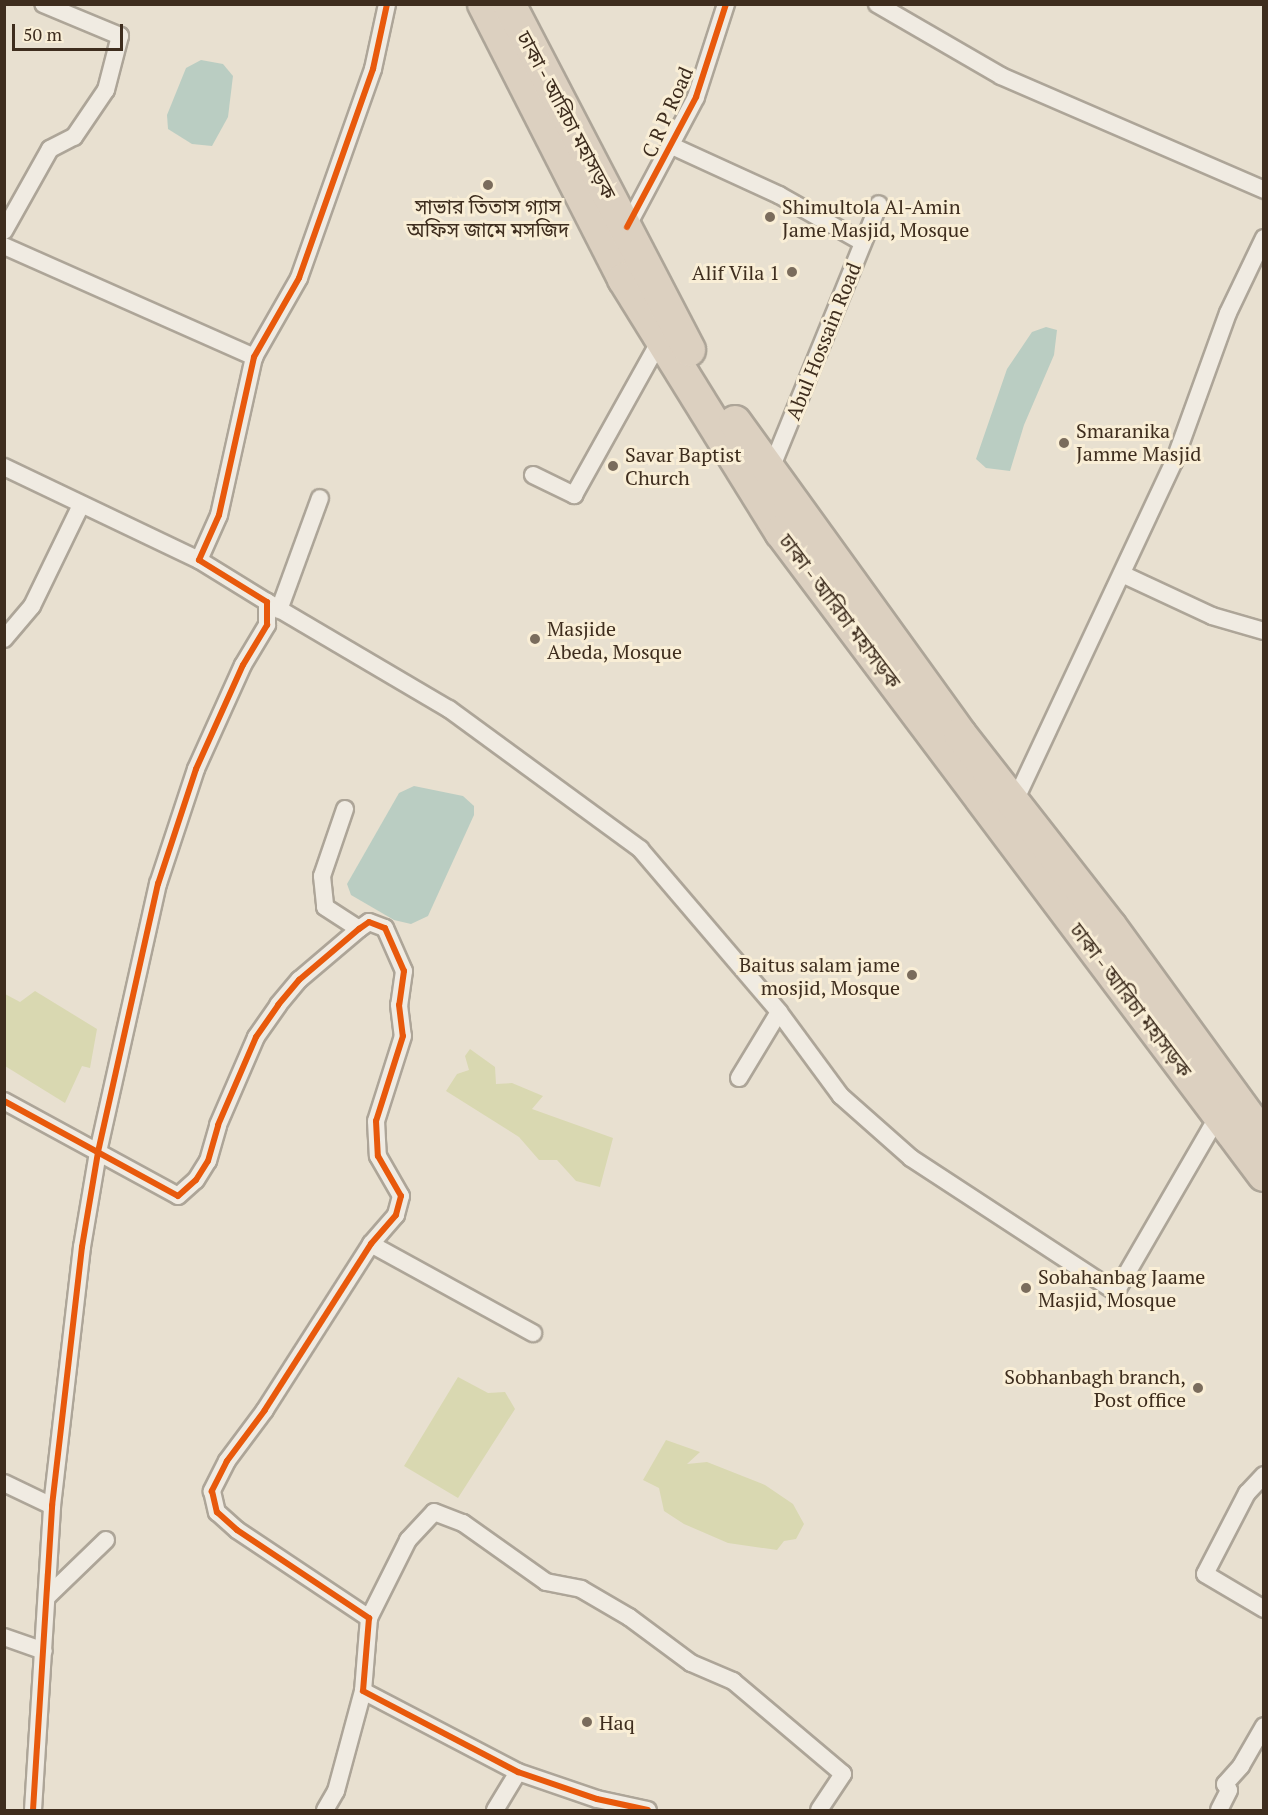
<!DOCTYPE html>
<meta charset="utf-8">
<style>
body{margin:0}
#map{position:relative;width:1268px;height:1815px;overflow:hidden;background:#e8e0d0;font-family:"PT Serif","Noto Sans Bengali",serif}
div>[style]{position:absolute}
.green>*{inset:0;background:#d9d8b1}
.water>*{inset:0;background:#bacdc2}
.roads{filter:drop-shadow(2px 0 #ada598) drop-shadow(-2px 0 #ada598) drop-shadow(0 2px #ada598) drop-shadow(0 -2px #ada598)}
.street>*{height:16px;margin:-8px;padding:0 8px;transform-origin:8px;border-radius:8px;background:#f0ebe2}
.highway>*{height:32px;margin:-16px;padding:0 16px;transform-origin:16px;border-radius:16px;background:#dcd0c0}
.cycleway>*{height:6px;margin:-3px;padding:0 3px;transform-origin:3px;border-radius:3px;background:#e8590c}
.dots>*{width:16px;height:16px;translate:-50% -50%;box-sizing:border-box;border:3px solid #f9eed6;border-radius:50%}
span{translate:-50% -50%;white-space:nowrap;text-align:center;line-height:1.15;-webkit-text-stroke:6px #f9eed6;paint-order:stroke}
.street-label{font-size:20px;color:#3e2d1e}
.poi-label{font-size:20px;color:#3e2d1e}
.left{translate:0 -50%;text-align:left}
.right{translate:-100% -50%;text-align:right}
.frame{position:absolute;inset:0;border:6px solid #3e2d1e;pointer-events:none}
.scale{position:absolute;left:12px;top:24px;width:111px;height:27px;box-sizing:border-box;border:3px solid #3e2d1e;border-top:0;padding-left:8px;font-size:18px;line-height:21px;white-space:nowrap;color:#3e2d1e;-webkit-text-stroke:4px #f9eed6;paint-order:stroke}
</style>
<div id="map">
<div class="green">
<div style="clip-path:polygon(35px 991px,97px 1029px,90px 1068px,82px 1066px,65px 1103px,5px 1066px,5px 994px,20px 1002px)"></div>
<div style="clip-path:polygon(470px 1049px,495px 1067px,496px 1084px,512px 1083px,543px 1096px,532px 1109px,613px 1138px,600px 1187px,576px 1181px,557px 1160px,539px 1160px,519px 1137px,446px 1091px,457px 1074px,469px 1070px,465px 1056px)"></div>
<div style="clip-path:polygon(458px 1377px,488px 1393px,505px 1392px,515px 1409px,458px 1498px,404px 1466px)"></div>
<div style="clip-path:polygon(666px 1440px,700px 1452px,687px 1464px,707px 1462px,765px 1485px,793px 1504px,804px 1524px,796px 1539px,784px 1541px,777px 1550px,728px 1543px,684px 1524px,664px 1511px,659px 1488px,643px 1480px)"></div>
</div>
<div class="water">
<div style="clip-path:polygon(201px 60px,223px 64px,233px 76px,228px 117px,212px 146px,192px 144px,168px 129px,167px 115px,186px 68px)"></div>
<div style="clip-path:polygon(1046px 327px,1057px 330px,1054px 355px,1024px 425px,1010px 471px,986px 468px,976px 459px,1007px 369px,1032px 332px)"></div>
<div style="clip-path:polygon(414px 786px,463px 796px,474px 806px,474px 815px,428px 916px,411px 924px,394px 920px,351px 895px,347px 884px,399px 793px)"></div>
</div>
<div class="roads">
<div class="street">
<div style="left:877px;top:4px;width:143px;rotate:30.1deg"></div>
<div style="left:1001px;top:76px;width:287px;rotate:23.4deg"></div>
<div style="left:672px;top:146px;width:118px;rotate:24.6deg"></div>
<div style="left:779px;top:195px;width:95px;rotate:29.5deg"></div>
<div style="left:627px;top:227px;width:147px;rotate:-62deg"></div>
<div style="left:696px;top:97px;width:98px;rotate:-72.1deg"></div>
<div style="left:4px;top:231px;width:94px;rotate:-60.7deg"></div>
<div style="left:50px;top:149px;width:27px;rotate:-27deg"></div>
<div style="left:74px;top:137px;width:57px;rotate:-55.8deg"></div>
<div style="left:106px;top:90px;width:56px;rotate:-75.5deg"></div>
<div style="left:120px;top:36px;width:83px;rotate:-157.4deg"></div>
<div style="left:4px;top:246px;width:274px;rotate:23.9deg"></div>
<div style="left:4px;top:467px;width:216px;rotate:25.5deg"></div>
<div style="left:770px;top:471px;width:288px;rotate:-67.8deg"></div>
<div style="left:533px;top:475px;width:46px;rotate:26deg"></div>
<div style="left:574px;top:495px;width:179px;rotate:-60.9deg"></div>
<div style="left:1122px;top:574px;width:99px;rotate:25deg"></div>
<div style="left:1212px;top:616px;width:54px;rotate:16.1deg"></div>
<div style="left:267px;top:602px;width:211px;rotate:30.5deg"></div>
<div style="left:449px;top:709px;width:237px;rotate:36.2deg"></div>
<div style="left:640px;top:849px;width:214px;rotate:49.5deg"></div>
<div style="left:779px;top:1012px;width:104px;rotate:53.6deg"></div>
<div style="left:841px;top:1096px;width:94px;rotate:41.5deg"></div>
<div style="left:911px;top:1158px;width:245px;rotate:33.2deg"></div>
<div style="left:1116px;top:1292px;width:203px;rotate:-59.9deg"></div>
<div style="left:279px;top:610px;width:119px;rotate:-69.9deg"></div>
<div style="left:4px;top:639px;width:43px;rotate:-49.7deg"></div>
<div style="left:32px;top:606px;width:112px;rotate:-64.1deg"></div>
<div style="left:1014px;top:803px;width:377px;rotate:-64.9deg"></div>
<div style="left:1174px;top:462px;width:158px;rotate:-70.1deg"></div>
<div style="left:1228px;top:313px;width:83px;rotate:-64.4deg"></div>
<div style="left:345px;top:809px;width:71px;rotate:108.9deg"></div>
<div style="left:322px;top:876px;width:31px;rotate:84deg"></div>
<div style="left:325px;top:907px;width:40px;rotate:32.9deg"></div>
<div style="left:739px;top:1078px;width:77px;rotate:-58.8deg"></div>
<div style="left:4px;top:1101px;width:198px;rotate:28.6deg"></div>
<div style="left:178px;top:1196px;width:24px;rotate:-42deg"></div>
<div style="left:196px;top:1180px;width:22px;rotate:-58deg"></div>
<div style="left:208px;top:1161px;width:37px;rotate:-74deg"></div>
<div style="left:218px;top:1125px;width:96px;rotate:-66.6deg"></div>
<div style="left:256px;top:1037px;width:39px;rotate:-55deg"></div>
<div style="left:278px;top:1005px;width:33px;rotate:-50deg"></div>
<div style="left:299px;top:980px;width:79px;rotate:-40.4deg"></div>
<div style="left:359px;top:929px;width:12px;rotate:-35deg"></div>
<div style="left:369px;top:922px;width:17px;rotate:21deg"></div>
<div style="left:385px;top:928px;width:47px;rotate:66.2deg"></div>
<div style="left:404px;top:971px;width:34px;rotate:98deg"></div>
<div style="left:399px;top:1005px;width:31px;rotate:83deg"></div>
<div style="left:403px;top:1036px;width:89px;rotate:107.6deg"></div>
<div style="left:376px;top:1121px;width:35px;rotate:87deg"></div>
<div style="left:378px;top:1156px;width:46px;rotate:60.1deg"></div>
<div style="left:401px;top:1196px;width:20px;rotate:105deg"></div>
<div style="left:396px;top:1215px;width:38px;rotate:131deg"></div>
<div style="left:371px;top:1244px;width:197px;rotate:122.6deg"></div>
<div style="left:265px;top:1410px;width:64px;rotate:126.7deg"></div>
<div style="left:227px;top:1461px;width:34px;rotate:117deg"></div>
<div style="left:212px;top:1491px;width:22px;rotate:77deg"></div>
<div style="left:217px;top:1512px;width:27px;rotate:42deg"></div>
<div style="left:237px;top:1530px;width:159px;rotate:33.7deg"></div>
<div style="left:369px;top:1618px;width:73px;rotate:94.7deg"></div>
<div style="left:363px;top:1691px;width:175px;rotate:27.6deg"></div>
<div style="left:518px;top:1772px;width:83px;rotate:18.9deg"></div>
<div style="left:597px;top:1799px;width:52px;rotate:12.2deg"></div>
<div style="left:371px;top:1244px;width:185px;rotate:28.8deg"></div>
<div style="left:1264px;top:1475px;width:25px;rotate:133deg"></div>
<div style="left:1247px;top:1493px;width:91px;rotate:117.4deg"></div>
<div style="left:1205px;top:1574px;width:69px;rotate:30.7deg"></div>
<div style="left:4px;top:1483px;width:53px;rotate:25.6deg"></div>
<div style="left:47px;top:1597px;width:82px;rotate:-44deg"></div>
<div style="left:369px;top:1618px;width:87px;rotate:-63.4deg"></div>
<div style="left:408px;top:1540px;width:38px;rotate:-47deg"></div>
<div style="left:434px;top:1512px;width:31px;rotate:21deg"></div>
<div style="left:463px;top:1523px;width:102px;rotate:35.4deg"></div>
<div style="left:546px;top:1582px;width:36px;rotate:11deg"></div>
<div style="left:581px;top:1589px;width:56px;rotate:30.3deg"></div>
<div style="left:629px;top:1617px;width:77px;rotate:36.6deg"></div>
<div style="left:691px;top:1663px;width:46px;rotate:23.2deg"></div>
<div style="left:733px;top:1681px;width:144px;rotate:40.2deg"></div>
<div style="left:843px;top:1774px;width:43px;rotate:123.7deg"></div>
<div style="left:4px;top:1637px;width:42px;rotate:19.3deg"></div>
<div style="left:33px;top:1810px;width:305px;rotate:-86.4deg"></div>
<div style="left:52px;top:1506px;width:261px;rotate:-83.4deg"></div>
<div style="left:82px;top:1247px;width:96px;rotate:-80.4deg"></div>
<div style="left:98px;top:1152px;width:275px;rotate:-77.4deg"></div>
<div style="left:158px;top:884px;width:121px;rotate:-71.7deg"></div>
<div style="left:196px;top:769px;width:114px;rotate:-65.7deg"></div>
<div style="left:243px;top:665px;width:47px;rotate:-59deg"></div>
<div style="left:267px;top:625px;width:23px;rotate:-90deg"></div>
<div style="left:267px;top:602px;width:80px;rotate:-148.3deg"></div>
<div style="left:199px;top:560px;width:49px;rotate:-66deg"></div>
<div style="left:219px;top:515px;width:162px;rotate:-77.5deg"></div>
<div style="left:254px;top:357px;width:91px;rotate:-60.3deg"></div>
<div style="left:299px;top:278px;width:222px;rotate:-70.5deg"></div>
<div style="left:373px;top:69px;width:66px;rotate:-77.8deg"></div>
<div style="left:325px;top:1810px;width:22px;rotate:-60deg"></div>
<div style="left:336px;top:1791px;width:104px;rotate:-74.9deg"></div>
<div style="left:495px;top:1810px;width:44px;rotate:-58.8deg"></div>
<div style="left:1219px;top:1810px;width:22px;rotate:-63deg"></div>
<div style="left:1229px;top:1790px;width:7px;rotate:-124deg"></div>
<div style="left:1225px;top:1784px;width:24px;rotate:-48deg"></div>
<div style="left:1241px;top:1766px;width:46px;rotate:-60.1deg"></div>
</div>
<div class="highway">
<div style="left:484px;top:4px;width:309px;rotate:63deg"></div>
<div style="left:624px;top:279px;width:298px;rotate:58.2deg"></div>
<div style="left:781px;top:532px;width:804px;rotate:53.09deg"></div>
<div style="left:509px;top:4px;width:390px;rotate:62.5deg"></div>
<div style="left:735px;top:422px;width:385px;rotate:54.2deg"></div>
<div style="left:960px;top:734px;width:244px;rotate:52deg"></div>
<div style="left:1110px;top:926px;width:262px;rotate:54deg"></div>
</div>
</div>
<div class="cycleway">
<div style="left:627px;top:227px;width:147px;rotate:-62deg"></div>
<div style="left:696px;top:97px;width:98px;rotate:-72.1deg"></div>
<div style="left:4px;top:1101px;width:198px;rotate:28.6deg"></div>
<div style="left:178px;top:1196px;width:24px;rotate:-42deg"></div>
<div style="left:196px;top:1180px;width:22px;rotate:-58deg"></div>
<div style="left:208px;top:1161px;width:37px;rotate:-74deg"></div>
<div style="left:218px;top:1125px;width:96px;rotate:-66.6deg"></div>
<div style="left:256px;top:1037px;width:39px;rotate:-55deg"></div>
<div style="left:278px;top:1005px;width:33px;rotate:-50deg"></div>
<div style="left:299px;top:980px;width:79px;rotate:-40.4deg"></div>
<div style="left:359px;top:929px;width:12px;rotate:-35deg"></div>
<div style="left:369px;top:922px;width:17px;rotate:21deg"></div>
<div style="left:385px;top:928px;width:47px;rotate:66.2deg"></div>
<div style="left:404px;top:971px;width:34px;rotate:98deg"></div>
<div style="left:399px;top:1005px;width:31px;rotate:83deg"></div>
<div style="left:403px;top:1036px;width:89px;rotate:107.6deg"></div>
<div style="left:376px;top:1121px;width:35px;rotate:87deg"></div>
<div style="left:378px;top:1156px;width:46px;rotate:60.1deg"></div>
<div style="left:401px;top:1196px;width:20px;rotate:105deg"></div>
<div style="left:396px;top:1215px;width:38px;rotate:131deg"></div>
<div style="left:371px;top:1244px;width:197px;rotate:122.6deg"></div>
<div style="left:265px;top:1410px;width:64px;rotate:126.7deg"></div>
<div style="left:227px;top:1461px;width:34px;rotate:117deg"></div>
<div style="left:212px;top:1491px;width:22px;rotate:77deg"></div>
<div style="left:217px;top:1512px;width:27px;rotate:42deg"></div>
<div style="left:237px;top:1530px;width:159px;rotate:33.7deg"></div>
<div style="left:369px;top:1618px;width:73px;rotate:94.7deg"></div>
<div style="left:363px;top:1691px;width:175px;rotate:27.6deg"></div>
<div style="left:518px;top:1772px;width:83px;rotate:18.9deg"></div>
<div style="left:597px;top:1799px;width:52px;rotate:12.2deg"></div>
<div style="left:33px;top:1810px;width:305px;rotate:-86.4deg"></div>
<div style="left:52px;top:1506px;width:261px;rotate:-83.4deg"></div>
<div style="left:82px;top:1247px;width:96px;rotate:-80.4deg"></div>
<div style="left:98px;top:1152px;width:275px;rotate:-77.4deg"></div>
<div style="left:158px;top:884px;width:121px;rotate:-71.7deg"></div>
<div style="left:196px;top:769px;width:114px;rotate:-65.7deg"></div>
<div style="left:243px;top:665px;width:47px;rotate:-59deg"></div>
<div style="left:267px;top:625px;width:23px;rotate:-90deg"></div>
<div style="left:267px;top:602px;width:80px;rotate:-148.3deg"></div>
<div style="left:199px;top:560px;width:49px;rotate:-66deg"></div>
<div style="left:219px;top:515px;width:162px;rotate:-77.5deg"></div>
<div style="left:254px;top:357px;width:91px;rotate:-60.3deg"></div>
<div style="left:299px;top:278px;width:222px;rotate:-70.5deg"></div>
<div style="left:373px;top:69px;width:66px;rotate:-77.8deg"></div>
</div>
<div class="dots">
<div style="left:488px;top:185px;background:#7a6c5c"></div>
<div style="left:770px;top:217px;background:#7a6c5c"></div>
<div style="left:792px;top:272px;background:#7a6c5c"></div>
<div style="left:1064px;top:443px;background:#7a6c5c"></div>
<div style="left:613px;top:466px;background:#7a6c5c"></div>
<div style="left:535px;top:639px;background:#7a6c5c"></div>
<div style="left:912px;top:975px;background:#7a6c5c"></div>
<div style="left:1026px;top:1288px;background:#7a6c5c"></div>
<div style="left:1198px;top:1388px;background:#7a6c5c"></div>
<div style="left:587px;top:1722px;background:#7a6c5c"></div>
</div>
<div class="street-label">
<span style="left:667px;top:112px;rotate:-66deg">C R P Road</span>
<span style="left:567px;top:115px;rotate:62deg">ঢাকা - আরিচা মহাসড়ক</span>
<span style="left:823px;top:341px;rotate:-68deg">Abul Hossain Road</span>
<span style="left:840px;top:611px;rotate:53deg">ঢাকা - আরিচা মহাসড়ক</span>
<span style="left:1131px;top:1000px;rotate:53deg">ঢাকা - আরিচা মহাসড়ক</span>
</div>
<div class="poi-label">
<span style="left:488px;top:218px">সাভার তিতাস গ্যাস<br>অফিস জামে মসজিদ</span>
<span class="left" style="left:782px;top:218px">Shimultola Al-Amin<br>Jame Masjid, Mosque</span>
<span class="right" style="left:780px;top:272px">Alif Vila 1</span>
<span class="left" style="left:1076px;top:442px">Smaranika<br>Jamme Masjid</span>
<span class="left" style="left:625px;top:466px">Savar Baptist<br>Church</span>
<span class="left" style="left:547px;top:640px">Masjide<br>Abeda, Mosque</span>
<span class="right" style="left:900px;top:976px">Baitus salam jame<br>mosjid, Mosque</span>
<span class="left" style="left:1038px;top:1288px">Sobahanbag Jaame<br>Masjid, Mosque</span>
<span class="right" style="left:1186px;top:1388px">Sobhanbagh branch,<br>Post office</span>
<span class="left" style="left:599px;top:1722px">Haq</span>
</div>
<div class="frame"></div>
<div class="scale">50 m</div>
</div>
